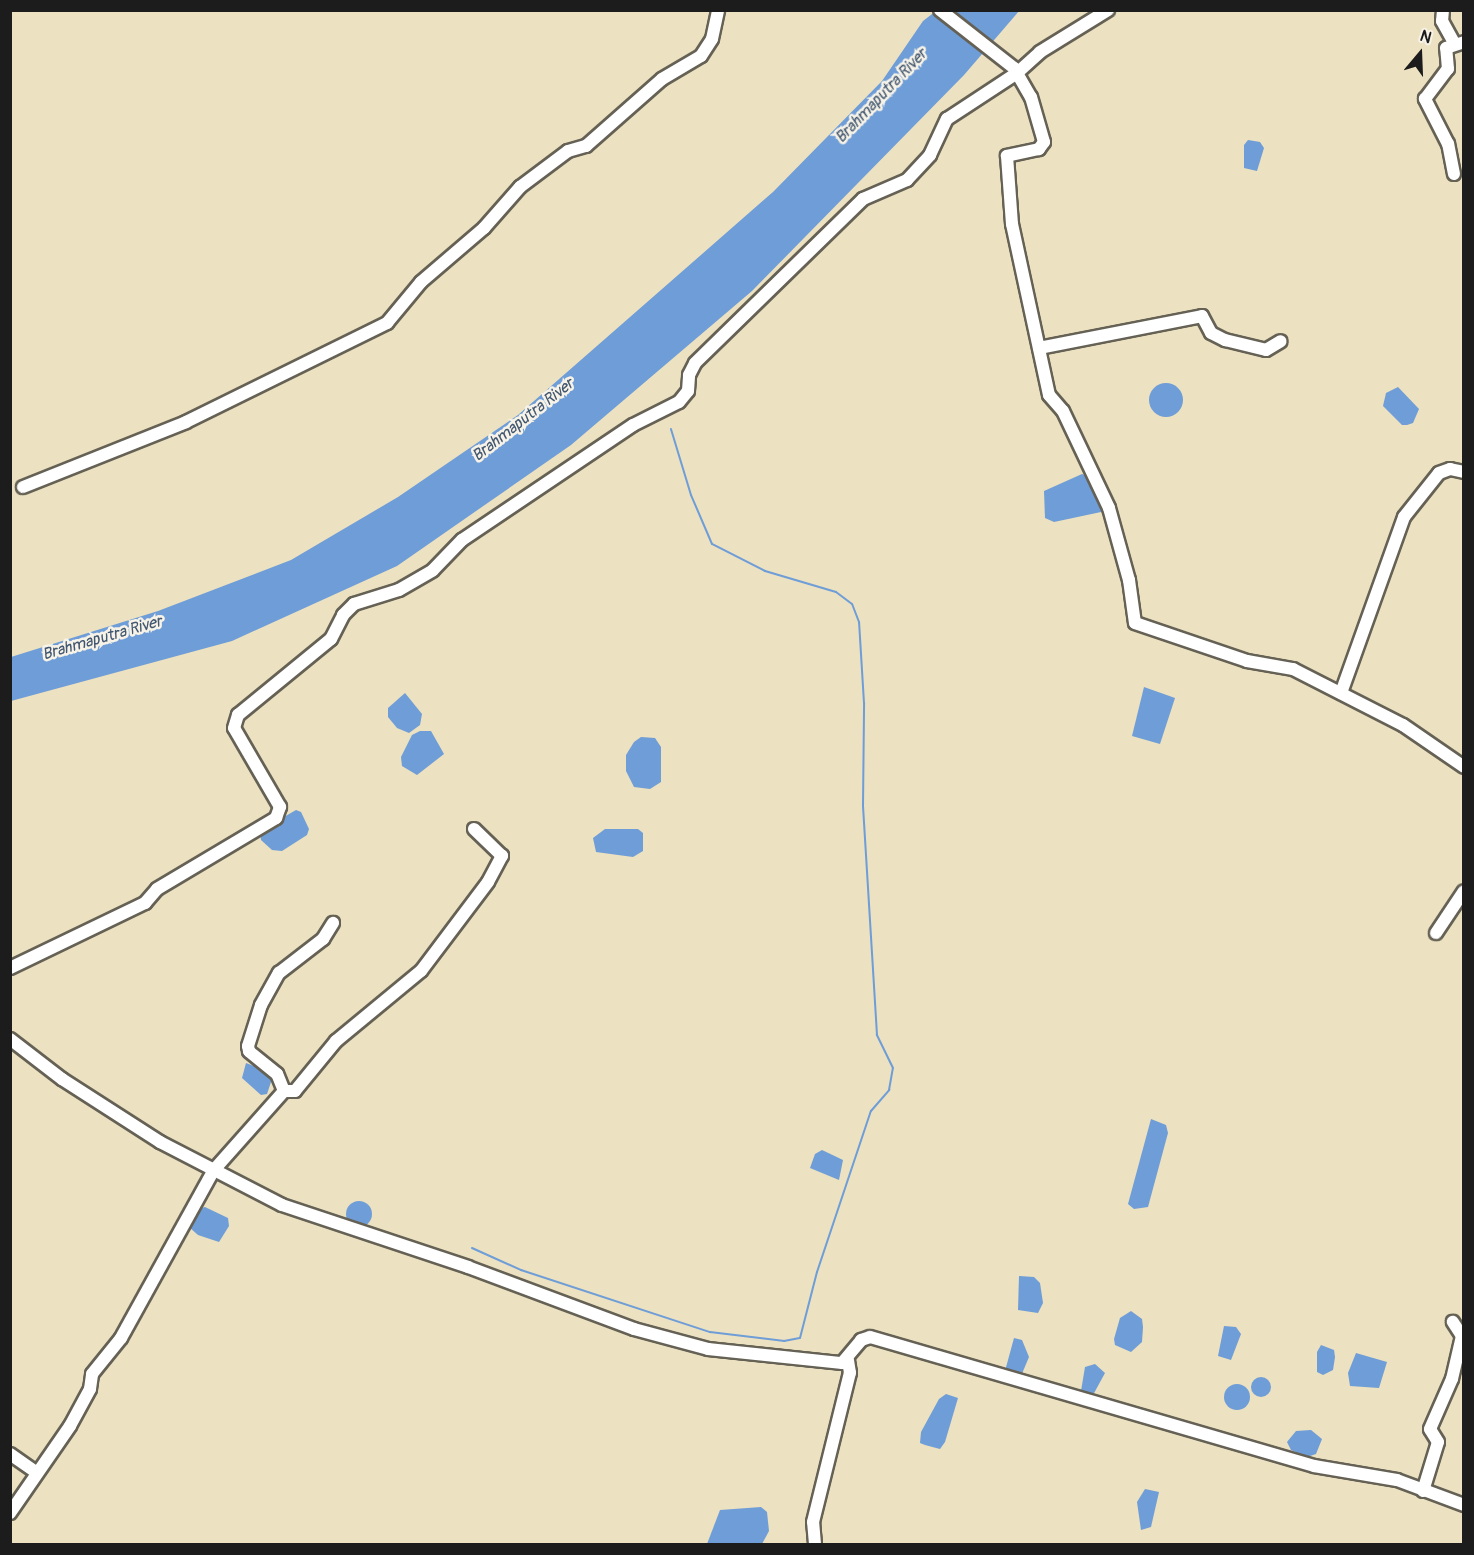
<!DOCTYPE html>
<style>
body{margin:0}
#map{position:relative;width:1474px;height:1555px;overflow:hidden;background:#ece1c0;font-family:Pangolin,sans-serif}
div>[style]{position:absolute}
.water>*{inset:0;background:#6e9dd7}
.round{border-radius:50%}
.stream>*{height:2px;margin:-1px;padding:0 1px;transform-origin:1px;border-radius:1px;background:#6e9dd7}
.roads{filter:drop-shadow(2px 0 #656155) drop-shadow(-2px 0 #656155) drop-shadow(0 2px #656155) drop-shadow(0 -2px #656155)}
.minor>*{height:12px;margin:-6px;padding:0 6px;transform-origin:6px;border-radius:6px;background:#fff}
span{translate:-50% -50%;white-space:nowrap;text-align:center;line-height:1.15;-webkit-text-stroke:5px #f7f3e8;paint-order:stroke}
.water-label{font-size:16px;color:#415670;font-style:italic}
.frame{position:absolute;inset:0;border:12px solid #1c1c1c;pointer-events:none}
.north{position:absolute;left:1390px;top:24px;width:60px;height:60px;-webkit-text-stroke:4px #f7f3e8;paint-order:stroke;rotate:19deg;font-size:16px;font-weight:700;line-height:24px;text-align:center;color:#1c1c1c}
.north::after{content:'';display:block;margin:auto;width:21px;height:27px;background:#1c1c1c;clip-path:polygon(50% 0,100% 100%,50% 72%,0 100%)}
</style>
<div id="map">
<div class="water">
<div style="clip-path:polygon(936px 11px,1019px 11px,964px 75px,752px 291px,571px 445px,397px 566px,232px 641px,11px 701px,11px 657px,158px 611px,291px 560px,398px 497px,518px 415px,773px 192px,882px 81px,923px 21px)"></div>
<div style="clip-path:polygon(1248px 140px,1260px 142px,1264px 148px,1257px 171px,1244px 168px,1244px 145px)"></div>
<div class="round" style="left:1149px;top:383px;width:34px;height:34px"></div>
<div style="clip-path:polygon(1398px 387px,1419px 409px,1413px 423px,1407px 425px,1402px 425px,1383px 406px,1386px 393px)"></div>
<div style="clip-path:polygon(1082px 474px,1090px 477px,1103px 506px,1101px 512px,1054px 522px,1045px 518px,1044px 491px)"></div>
<div style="clip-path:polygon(1144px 687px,1175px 698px,1160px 744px,1132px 736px)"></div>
<div style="clip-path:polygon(405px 693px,422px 714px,420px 725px,409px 733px,397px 728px,388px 717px,388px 708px)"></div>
<div style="clip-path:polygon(420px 731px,431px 731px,444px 754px,417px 775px,402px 766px,401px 757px,412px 735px)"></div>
<div style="clip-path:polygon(641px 737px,655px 738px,661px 747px,661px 782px,650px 789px,634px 787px,626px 771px,626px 755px,634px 742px)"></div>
<div style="clip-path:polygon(296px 810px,301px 812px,309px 829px,307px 835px,282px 851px,272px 850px,261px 840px,260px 831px)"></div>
<div style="clip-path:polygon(605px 829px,638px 829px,643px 833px,643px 851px,633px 857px,596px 852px,593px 838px)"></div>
<div style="clip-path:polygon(246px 1063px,259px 1068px,272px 1079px,267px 1094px,261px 1095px,242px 1078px)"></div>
<div style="clip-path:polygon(1151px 1119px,1166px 1125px,1168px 1133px,1148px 1207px,1134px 1209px,1128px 1204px)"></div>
<div style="clip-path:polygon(822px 1150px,843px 1160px,839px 1180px,810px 1168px,815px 1154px)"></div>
<div class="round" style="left:346px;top:1201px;width:26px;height:26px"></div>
<div style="clip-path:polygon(205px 1207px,228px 1218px,229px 1226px,219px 1242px,198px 1235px,189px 1227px,197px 1209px)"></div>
<div style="clip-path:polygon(1019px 1276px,1034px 1277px,1040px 1283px,1043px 1303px,1038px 1313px,1018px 1310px)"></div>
<div style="clip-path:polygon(1131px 1311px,1142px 1319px,1143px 1327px,1142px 1342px,1131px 1352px,1115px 1345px,1114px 1339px,1120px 1318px)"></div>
<div style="clip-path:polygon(1224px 1326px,1236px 1327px,1241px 1334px,1231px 1360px,1218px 1356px)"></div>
<div style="clip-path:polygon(1014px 1338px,1022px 1340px,1029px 1357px,1021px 1376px,1005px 1371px)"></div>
<div style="clip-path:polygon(1321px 1345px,1334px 1350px,1335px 1357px,1333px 1370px,1323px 1375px,1317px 1372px,1317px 1352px)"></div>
<div style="clip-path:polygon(1356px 1353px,1387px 1362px,1379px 1388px,1350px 1386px,1348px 1373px)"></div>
<div style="clip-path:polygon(1095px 1364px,1105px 1373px,1093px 1395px,1085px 1395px,1081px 1391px,1085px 1367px)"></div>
<div class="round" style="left:1251px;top:1377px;width:20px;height:20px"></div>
<div class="round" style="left:1224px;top:1384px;width:26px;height:26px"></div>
<div style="clip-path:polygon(946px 1394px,958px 1398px,945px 1442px,940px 1449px,925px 1445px,920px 1443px,921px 1432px,939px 1399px)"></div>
<div style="clip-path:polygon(1311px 1430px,1322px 1439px,1316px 1454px,1307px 1457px,1291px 1450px,1287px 1442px,1296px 1431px)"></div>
<div style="clip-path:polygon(1145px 1489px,1159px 1492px,1151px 1527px,1141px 1530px,1137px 1502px)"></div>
<div style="clip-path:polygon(761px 1507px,767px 1512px,769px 1531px,762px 1544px,707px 1544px,720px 1510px)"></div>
</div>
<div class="stream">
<div style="left:472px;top:1248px;width:54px;rotate:24.2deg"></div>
<div style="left:521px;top:1270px;width:199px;rotate:18.2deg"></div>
<div style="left:710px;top:1332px;width:75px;rotate:6.9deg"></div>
<div style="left:784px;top:1341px;width:16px;rotate:-11deg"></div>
<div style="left:800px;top:1338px;width:68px;rotate:-75.6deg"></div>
<div style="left:817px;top:1272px;width:170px;rotate:-71.5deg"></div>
<div style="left:871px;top:1111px;width:28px;rotate:-49deg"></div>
<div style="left:889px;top:1090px;width:22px;rotate:-80deg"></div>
<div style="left:893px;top:1068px;width:37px;rotate:-116deg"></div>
<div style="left:877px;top:1035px;width:229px;rotate:-93.5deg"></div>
<div style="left:863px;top:806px;width:103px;rotate:-89.4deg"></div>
<div style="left:864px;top:703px;width:81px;rotate:-93.5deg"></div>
<div style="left:859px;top:622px;width:19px;rotate:-111deg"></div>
<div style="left:852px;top:604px;width:20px;rotate:-143deg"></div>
<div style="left:836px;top:592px;width:74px;rotate:-163.5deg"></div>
<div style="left:765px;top:571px;width:59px;rotate:-153deg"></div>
<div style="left:712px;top:544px;width:53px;rotate:-113.2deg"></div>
<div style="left:691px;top:495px;width:69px;rotate:-106.9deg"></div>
</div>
<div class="roads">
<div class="minor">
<div style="left:940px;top:10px;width:94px;rotate:38.1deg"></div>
<div style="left:1014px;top:68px;width:34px;rotate:60deg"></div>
<div style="left:1031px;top:97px;width:47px;rotate:73.9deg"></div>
<div style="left:1044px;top:142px;width:9px;rotate:126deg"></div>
<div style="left:1039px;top:149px;width:33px;rotate:168deg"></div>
<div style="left:1007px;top:156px;width:68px;rotate:85.8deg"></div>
<div style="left:1012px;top:224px;width:175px;rotate:77.8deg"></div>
<div style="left:1049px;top:395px;width:21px;rotate:49deg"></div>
<div style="left:1063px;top:411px;width:107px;rotate:64.6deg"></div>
<div style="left:1109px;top:508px;width:75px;rotate:74.5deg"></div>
<div style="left:1129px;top:580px;width:43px;rotate:82.1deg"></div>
<div style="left:1135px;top:623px;width:118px;rotate:18.7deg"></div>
<div style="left:1247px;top:661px;width:47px;rotate:9.9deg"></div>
<div style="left:1293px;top:669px;width:123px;rotate:27deg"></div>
<div style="left:1403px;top:725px;width:74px;rotate:34.5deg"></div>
<div style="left:1443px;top:10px;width:11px;rotate:95deg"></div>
<div style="left:1442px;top:21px;width:25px;rotate:61deg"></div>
<div style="left:1454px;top:174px;width:31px;rotate:-101deg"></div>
<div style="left:1448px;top:144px;width:51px;rotate:-117.1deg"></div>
<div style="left:1425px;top:99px;width:38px;rotate:-53deg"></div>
<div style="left:1448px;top:69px;width:21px;rotate:-95deg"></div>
<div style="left:1446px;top:48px;width:19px;rotate:-18deg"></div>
<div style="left:1039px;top:348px;width:166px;rotate:-11.1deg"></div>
<div style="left:1202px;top:316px;width:19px;rotate:62deg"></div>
<div style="left:1211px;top:333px;width:16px;rotate:27deg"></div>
<div style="left:1225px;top:340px;width:42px;rotate:13.7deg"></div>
<div style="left:1266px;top:350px;width:17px;rotate:-31deg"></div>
<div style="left:23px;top:487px;width:175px;rotate:-21.7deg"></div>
<div style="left:186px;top:422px;width:224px;rotate:-26.2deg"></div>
<div style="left:387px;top:323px;width:53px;rotate:-50.3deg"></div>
<div style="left:421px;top:282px;width:83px;rotate:-40.6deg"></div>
<div style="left:484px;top:228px;width:55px;rotate:-48.7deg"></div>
<div style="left:520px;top:187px;width:60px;rotate:-36.9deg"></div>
<div style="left:568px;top:151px;width:19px;rotate:-16deg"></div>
<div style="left:586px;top:146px;width:101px;rotate:-41.4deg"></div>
<div style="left:662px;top:79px;width:45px;rotate:-30.5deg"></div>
<div style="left:701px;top:56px;width:20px;rotate:-57deg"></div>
<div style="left:712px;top:39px;width:30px;rotate:-78deg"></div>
<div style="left:1341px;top:693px;width:187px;rotate:-70.3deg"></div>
<div style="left:1404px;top:517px;width:56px;rotate:-51.5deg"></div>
<div style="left:1439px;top:473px;width:12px;rotate:-20deg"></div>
<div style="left:1450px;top:469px;width:14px;rotate:12deg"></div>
<div style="left:1436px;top:933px;width:50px;rotate:-56.3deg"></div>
<div style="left:10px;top:968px;width:150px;rotate:-25.7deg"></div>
<div style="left:145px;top:903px;width:18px;rotate:-49deg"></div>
<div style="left:157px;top:889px;width:139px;rotate:-30.8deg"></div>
<div style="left:276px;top:818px;width:12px;rotate:-70deg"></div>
<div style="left:280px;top:807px;width:91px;rotate:-120.2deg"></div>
<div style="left:234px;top:728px;width:14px;rotate:-73deg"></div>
<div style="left:238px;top:715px;width:120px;rotate:-39.3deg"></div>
<div style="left:331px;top:639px;width:27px;rotate:-63deg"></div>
<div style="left:343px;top:615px;width:16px;rotate:-45deg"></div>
<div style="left:354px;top:604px;width:47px;rotate:-17.3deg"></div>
<div style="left:399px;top:590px;width:39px;rotate:-30deg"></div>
<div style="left:433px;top:570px;width:42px;rotate:-46deg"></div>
<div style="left:462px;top:540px;width:206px;rotate:-33.9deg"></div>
<div style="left:633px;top:425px;width:51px;rotate:-26.6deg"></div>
<div style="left:679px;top:402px;width:14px;rotate:-51deg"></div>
<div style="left:688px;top:391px;width:16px;rotate:-86deg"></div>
<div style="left:689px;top:375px;width:13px;rotate:-63deg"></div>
<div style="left:695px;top:363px;width:235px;rotate:-44.3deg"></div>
<div style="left:863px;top:199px;width:48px;rotate:-23.4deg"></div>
<div style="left:907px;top:180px;width:34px;rotate:-47deg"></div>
<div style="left:930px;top:155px;width:40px;rotate:-65deg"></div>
<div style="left:947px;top:119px;width:84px;rotate:-33.3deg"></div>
<div style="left:1017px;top:73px;width:31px;rotate:-42deg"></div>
<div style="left:1040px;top:52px;width:80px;rotate:-31.7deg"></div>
<div style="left:10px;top:1039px;width:66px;rotate:37.6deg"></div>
<div style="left:62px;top:1079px;width:117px;rotate:32.7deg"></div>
<div style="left:160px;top:1142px;width:137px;rotate:27.3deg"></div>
<div style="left:282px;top:1205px;width:196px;rotate:18.4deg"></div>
<div style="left:468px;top:1267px;width:177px;rotate:20.5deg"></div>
<div style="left:634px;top:1329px;width:77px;rotate:15.1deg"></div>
<div style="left:708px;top:1349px;width:135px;rotate:6deg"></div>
<div style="left:842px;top:1363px;width:30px;rotate:-50deg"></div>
<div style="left:861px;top:1340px;width:9px;rotate:-18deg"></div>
<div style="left:870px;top:1337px;width:462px;rotate:16.2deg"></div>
<div style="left:1314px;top:1466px;width:84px;rotate:9.6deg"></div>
<div style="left:1397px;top:1480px;width:72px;rotate:20.5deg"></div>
<div style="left:284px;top:1091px;width:18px;rotate:-112deg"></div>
<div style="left:277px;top:1074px;width:36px;rotate:-141deg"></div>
<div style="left:249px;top:1051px;width:5px;rotate:-101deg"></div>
<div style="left:248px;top:1046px;width:43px;rotate:-72.4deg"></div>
<div style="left:261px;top:1005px;width:37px;rotate:-61deg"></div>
<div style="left:279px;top:973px;width:56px;rotate:-37.7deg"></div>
<div style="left:323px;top:939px;width:19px;rotate:-58deg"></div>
<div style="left:10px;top:1454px;width:33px;rotate:35deg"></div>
<div style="left:1423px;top:1491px;width:51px;rotate:-73deg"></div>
<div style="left:1438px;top:1442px;width:15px;rotate:-122deg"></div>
<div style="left:1430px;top:1429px;width:55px;rotate:-66.3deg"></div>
<div style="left:1452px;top:1379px;width:44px;rotate:-76.9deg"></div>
<div style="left:1462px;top:1336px;width:17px;rotate:-123deg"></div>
<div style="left:10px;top:1513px;width:106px;rotate:-55.4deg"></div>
<div style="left:70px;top:1426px;width:42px;rotate:-61.6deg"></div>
<div style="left:90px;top:1389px;width:15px;rotate:-82deg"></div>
<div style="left:92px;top:1374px;width:46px;rotate:-51.1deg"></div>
<div style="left:121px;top:1338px;width:191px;rotate:-61.1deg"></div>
<div style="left:213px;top:1171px;width:107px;rotate:-48.4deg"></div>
<div style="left:284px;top:1091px;width:11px"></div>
<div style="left:295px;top:1091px;width:65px;rotate:-50.6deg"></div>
<div style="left:336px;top:1041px;width:110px;rotate:-39.5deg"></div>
<div style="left:421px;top:971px;width:111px;rotate:-53deg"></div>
<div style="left:488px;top:882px;width:30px;rotate:-62deg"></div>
<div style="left:502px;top:856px;width:39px;rotate:-136deg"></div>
<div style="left:815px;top:1544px;width:22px;rotate:-95deg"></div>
<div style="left:813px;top:1522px;width:154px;rotate:-76.1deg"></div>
<div style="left:850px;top:1373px;width:13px;rotate:-99deg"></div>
</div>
</div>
<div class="water-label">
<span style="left:881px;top:96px;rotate:-46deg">Brahmaputra River</span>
<span style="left:523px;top:420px;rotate:-38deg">Brahmaputra River</span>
<span style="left:102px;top:638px;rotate:-16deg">Brahmaputra River</span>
</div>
<div class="frame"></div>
<div class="north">N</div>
</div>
